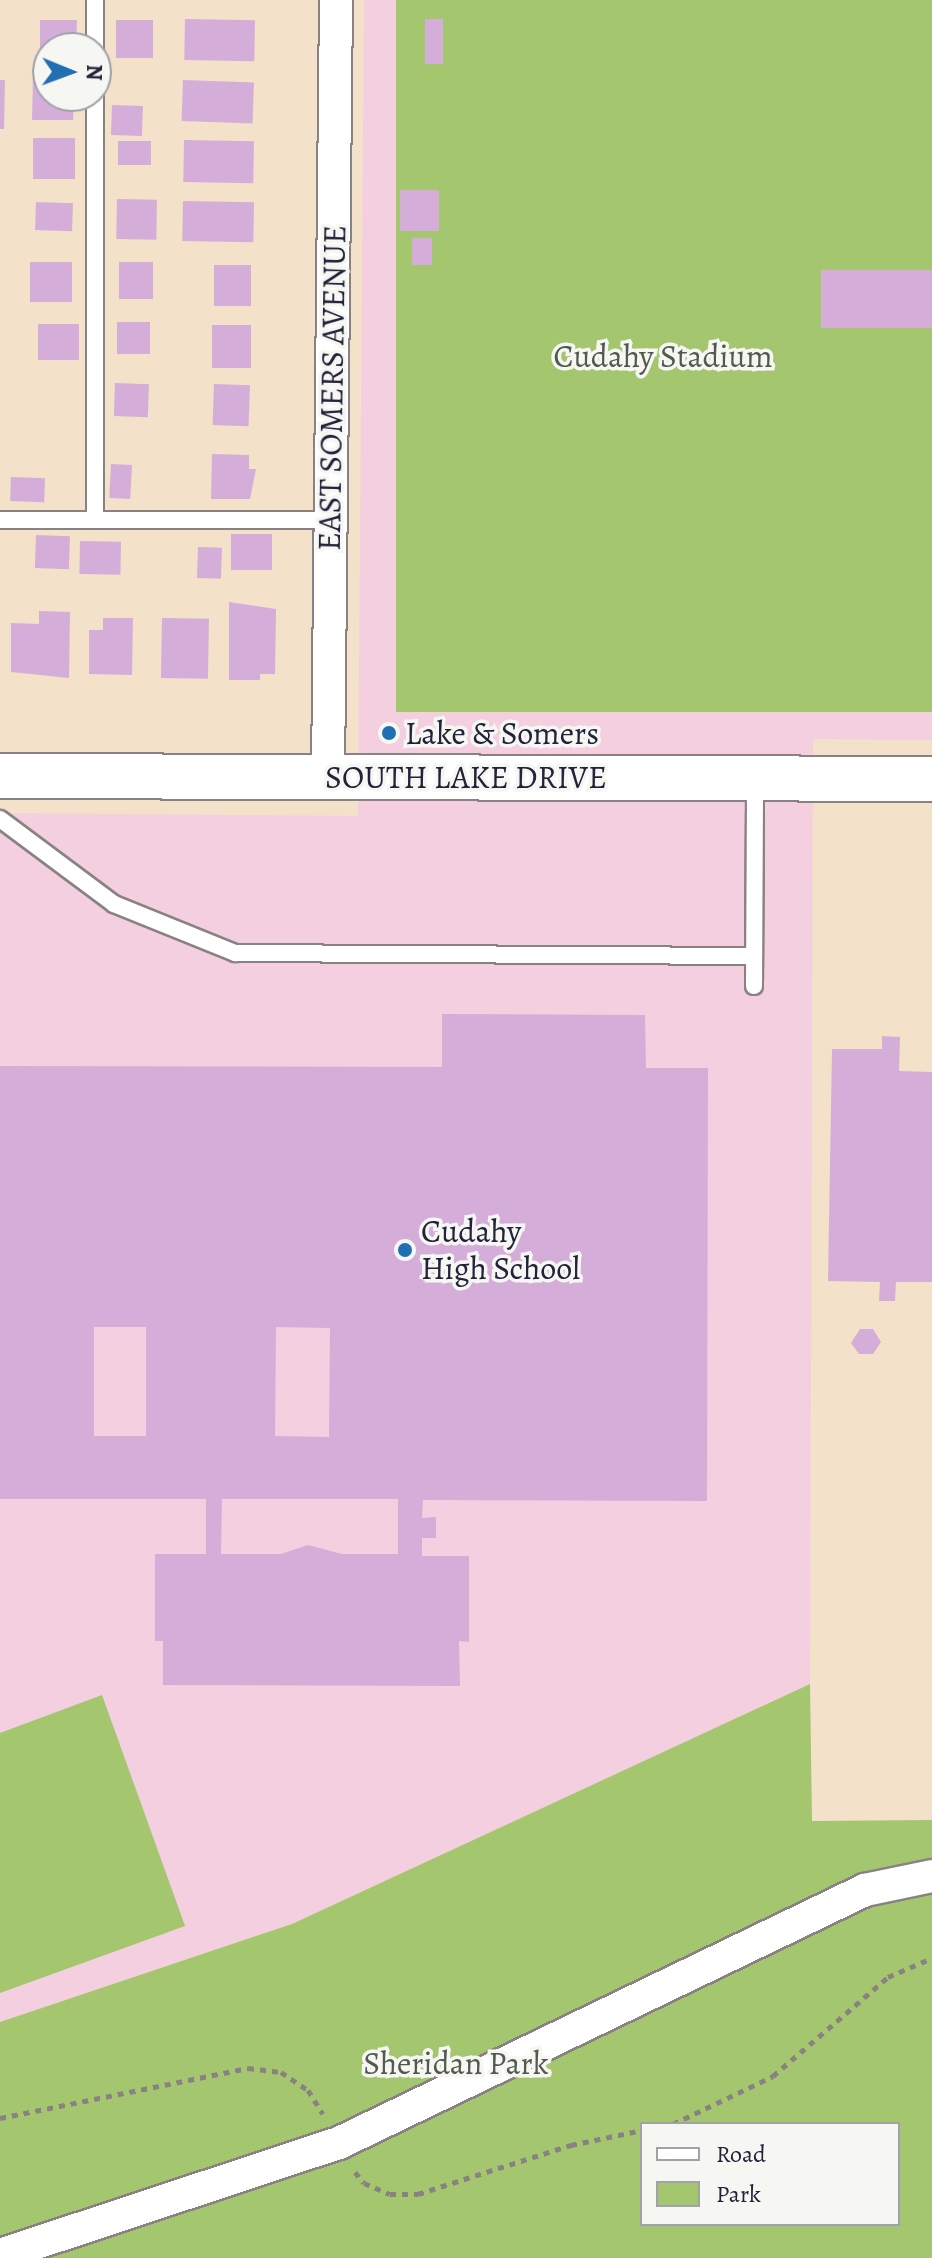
<!DOCTYPE html>
<style>
body{margin:0}
#map{position:relative;width:932px;height:2258px;overflow:hidden;background:#f3e1c9;font-family:Alegreya,serif}
div>[style]{position:absolute}
.built>*{inset:0;background:#f3cfdf}
.green>*{inset:0;background:#a4c66f;transform-origin:0 0}
.building>*{inset:0;background:#d4aed9;transform-origin:0 0}
.path>*{height:5px;margin-top:-2.5px;transform-origin:0;background:repeating-linear-gradient(90deg,#8a8282 0 6px,transparent 0 12px)}
.roads{filter:drop-shadow(2px 0 #8a8282) drop-shadow(-2px 0 #8a8282) drop-shadow(0 2px #8a8282) drop-shadow(0 -2px #8a8282)}
.lane>*{height:16px;margin:-8px;padding:0 8px;transform-origin:8px;border-radius:8px;background:#fff}
.street>*{height:32px;margin:-16px;padding:0 16px;transform-origin:16px;border-radius:16px;background:#fff}
.secondary>*{height:44px;margin:-22px;padding:0 22px;transform-origin:22px;border-radius:22px;background:#fff}
.dots>*{width:22px;height:22px;translate:-50% -50%;box-sizing:border-box;border:4px solid #f6f6f2;border-radius:50%}
span{translate:-50% -50%;white-space:nowrap;text-align:center;line-height:1.15;-webkit-text-stroke:7px #f6f6f2;paint-order:stroke}
.park-label{font-size:32px;color:#505b4d}
.street-label{font-size:32px;color:#22223b}
.poi-label{font-size:32px;color:#22223b}
.left{translate:0 -50%;text-align:left}
.legend{position:absolute;left:640px;top:2122px;width:260px;height:104px;box-sizing:border-box;background:#f6f6f2;border:2px solid #a1a1a9;margin:0;padding:10px 14px;list-style:none;font-size:24px;color:#22223b}
.legend li{display:flex;align-items:center;gap:16px;height:40px}
.legend b{width:40px;border:2px solid #a1a1a9}
.north{position:absolute;left:32px;top:32px;width:80px;height:80px;box-sizing:border-box;background:#f6f6f2;border:2px solid #a1a1a9;border-radius:50%;rotate:91deg;font-size:22px;font-weight:700;line-height:32px;text-align:center;color:#22223b}
.north::after{content:'';display:block;margin:auto;width:28px;height:36px;background:#1f6fb2;clip-path:polygon(50% 0,100% 100%,50% 72%,0 100%)}
</style>
<div id="map">
<div class="built">
<div style="clip-path:polygon(364px 0,932px 0,932px 740px,813px 739px,810px 1684px,292px 1924px,0 2022px,0 813px,358px 816px)"></div>
</div>
<div class="green">
<div style="left:396px;top:0;width:536px;height:712px"></div>
<div style="clip-path:polygon(evenodd,810px 1684px,812px 1821px,932px 1820px,932px 2258px,0 2258px,0 2022px,292px 1924px,810px 1684px,642px 2124px,898px 2124px,898px 2224px,642px 2224px,642px 2124px)"></div>
<div style="clip-path:polygon(102px 1695px,185px 1926px,0 1993px,0 1733px)"></div>
</div>
<div class="building">
<div style="left:185px;top:19px;width:70px;height:41px;rotate:1deg"></div>
<div style="left:425px;top:19px;width:18px;height:45px"></div>
<div style="clip-path:polygon(40px 20px,77px 20px,76px 48px,48px 48px,48px 54px,40px 53px)"></div>
<div style="left:116px;top:20px;width:37px;height:38px"></div>
<div style="clip-path:polygon(33px 76px,48px 76px,48px 96px,74px 96px,73px 120px,32px 120px)"></div>
<div style="clip-path:polygon(0 80px,5px 80px,4px 129px,0 129px)"></div>
<div style="left:183px;top:80px;width:71px;height:41px;rotate:2deg"></div>
<div style="left:112px;top:105px;width:31px;height:30px;rotate:2deg"></div>
<div style="left:33px;top:138px;width:42px;height:41px"></div>
<div style="left:184px;top:140px;width:70px;height:42px;rotate:1deg"></div>
<div style="left:118px;top:141px;width:33px;height:24px"></div>
<div style="left:400px;top:190px;width:39px;height:41px"></div>
<div style="left:117px;top:199px;width:40px;height:40px;rotate:1deg"></div>
<div style="left:183px;top:201px;width:71px;height:40px;rotate:1deg"></div>
<div style="left:36px;top:202px;width:37px;height:28px;rotate:2deg"></div>
<div style="left:412px;top:238px;width:20px;height:27px"></div>
<div style="left:30px;top:262px;width:42px;height:40px"></div>
<div style="left:119px;top:262px;width:34px;height:37px"></div>
<div style="left:214px;top:265px;width:37px;height:41px"></div>
<div style="left:821px;top:270px;width:111px;height:58px"></div>
<div style="left:117px;top:322px;width:33px;height:32px"></div>
<div style="left:38px;top:324px;width:41px;height:36px"></div>
<div style="left:212px;top:325px;width:39px;height:43px"></div>
<div style="left:115px;top:383px;width:34px;height:33px;rotate:2deg"></div>
<div style="left:214px;top:384px;width:36px;height:41px;rotate:2deg"></div>
<div style="clip-path:polygon(212px 454px,249px 455px,249px 469px,256px 469px,250px 499px,211px 499px)"></div>
<div style="left:111px;top:464px;width:21px;height:34px;rotate:3deg"></div>
<div style="left:11px;top:477px;width:34px;height:24px;rotate:2deg"></div>
<div style="left:231px;top:534px;width:41px;height:36px"></div>
<div style="left:36px;top:535px;width:34px;height:33px;rotate:2deg"></div>
<div style="left:80px;top:541px;width:41px;height:33px;rotate:1deg"></div>
<div style="left:198px;top:547px;width:24px;height:31px;rotate:2deg"></div>
<div style="clip-path:polygon(229px 602px,276px 609px,275px 674px,260px 674px,260px 680px,229px 680px)"></div>
<div style="clip-path:polygon(39px 611px,70px 612px,69px 678px,11px 672px,11px 623px,39px 624px)"></div>
<div style="clip-path:polygon(103px 618px,133px 618px,132px 675px,89px 674px,89px 630px,103px 630px)"></div>
<div style="left:162px;top:618px;width:47px;height:60px;rotate:1deg"></div>
<div style="clip-path:polygon(evenodd,442px 1014px,645px 1015px,646px 1068px,708px 1068px,707px 1501px,423px 1500px,422px 1518px,436px 1517px,436px 1538px,422px 1538px,422px 1556px,469px 1556px,469px 1642px,459px 1641px,460px 1686px,163px 1685px,163px 1641px,155px 1641px,155px 1554px,206px 1554px,206px 1499px,0 1499px,0 1066px,442px 1067px,442px 1014px,94px 1327px,146px 1327px,146px 1436px,94px 1436px,94px 1327px,442px 1014px,276px 1327px,330px 1328px,329px 1437px,275px 1436px,276px 1327px,442px 1014px,222px 1499px,398px 1499px,398px 1554px,342px 1554px,308px 1545px,281px 1554px,221px 1554px,222px 1499px)"></div>
<div style="clip-path:polygon(882px 1036px,900px 1037px,899px 1071px,932px 1072px,932px 1282px,896px 1282px,895px 1301px,879px 1301px,880px 1282px,828px 1281px,832px 1049px,882px 1049px)"></div>
<div style="clip-path:polygon(860px 1329px,873px 1329px,881px 1342px,873px 1354px,859px 1354px,851px 1343px)"></div>
</div>
<div class="path">
<div style="left:0;top:2118px;width:253px;rotate:-11.4deg"></div>
<div style="left:248px;top:2068px;width:33px;rotate:7deg"></div>
<div style="left:281px;top:2072px;width:32px;rotate:34deg"></div>
<div style="left:308px;top:2090px;width:28px;rotate:58deg"></div>
<div style="left:673px;top:2124px;width:111px;rotate:-25.6deg"></div>
<div style="left:773px;top:2076px;width:152px;rotate:-40.7deg"></div>
<div style="left:888px;top:1977px;width:48px;rotate:-23.4deg"></div>
<div style="left:355px;top:2172px;width:14px;rotate:51deg"></div>
<div style="left:364px;top:2183px;width:28px;rotate:23deg"></div>
<div style="left:390px;top:2194px;width:28px"></div>
<div style="left:418px;top:2194px;width:161px;rotate:-17.8deg"></div>
<div style="left:571px;top:2145px;width:73px;rotate:-11.9deg"></div>
</div>
<div class="roads">
<div class="lane">
<div style="left:95px;top:48px;width:48px;rotate:-90deg"></div>
<div style="left:0;top:520px;width:330px"></div>
<div style="left:95px;top:520px;width:424px;rotate:-90deg"></div>
<div style="left:0;top:819px;width:142px;rotate:36.7deg"></div>
<div style="left:114px;top:904px;width:131px;rotate:22deg"></div>
<div style="left:235px;top:953px;width:518px;rotate:0.33deg"></div>
<div style="left:754px;top:986px;width:206px;rotate:-89.7deg"></div>
</div>
<div class="street">
<div style="left:328px;top:776px;width:776px;rotate:-89.41deg"></div>
<div style="left:0;top:2255px;width:357px;rotate:-18.3deg"></div>
<div style="left:339px;top:2143px;width:584px;rotate:-25.69deg"></div>
<div style="left:865px;top:1890px;width:68px;rotate:-11.8deg"></div>
</div>
<div class="secondary">
<div style="left:0;top:776px;width:932px;rotate:0.18deg"></div>
</div>
</div>
<div class="dots">
<div style="left:389px;top:733px;background:#1f6fb2"></div>
<div style="left:405px;top:1250px;background:#1f6fb2"></div>
</div>
<div class="park-label">
<span style="left:663px;top:356px">Cudahy Stadium</span>
<span style="left:456px;top:2063px">Sheridan Park</span>
</div>
<div class="street-label">
<span style="left:332px;top:388px;rotate:-89deg">EAST SOMERS AVENUE</span>
<span style="left:466px;top:777px">SOUTH LAKE DRIVE</span>
</div>
<div class="poi-label">
<span class="left" style="left:405px;top:733px">Lake &amp; Somers</span>
<span class="left" style="left:421px;top:1250px">Cudahy<br>High School</span>
</div>
<ul class="legend">
<li><b style="height:10px;background:#fff"></b>Road</li>
<li><b style="height:22px;background:#a4c66f"></b>Park</li>
</ul>
<div class="north">N</div>
</div>
